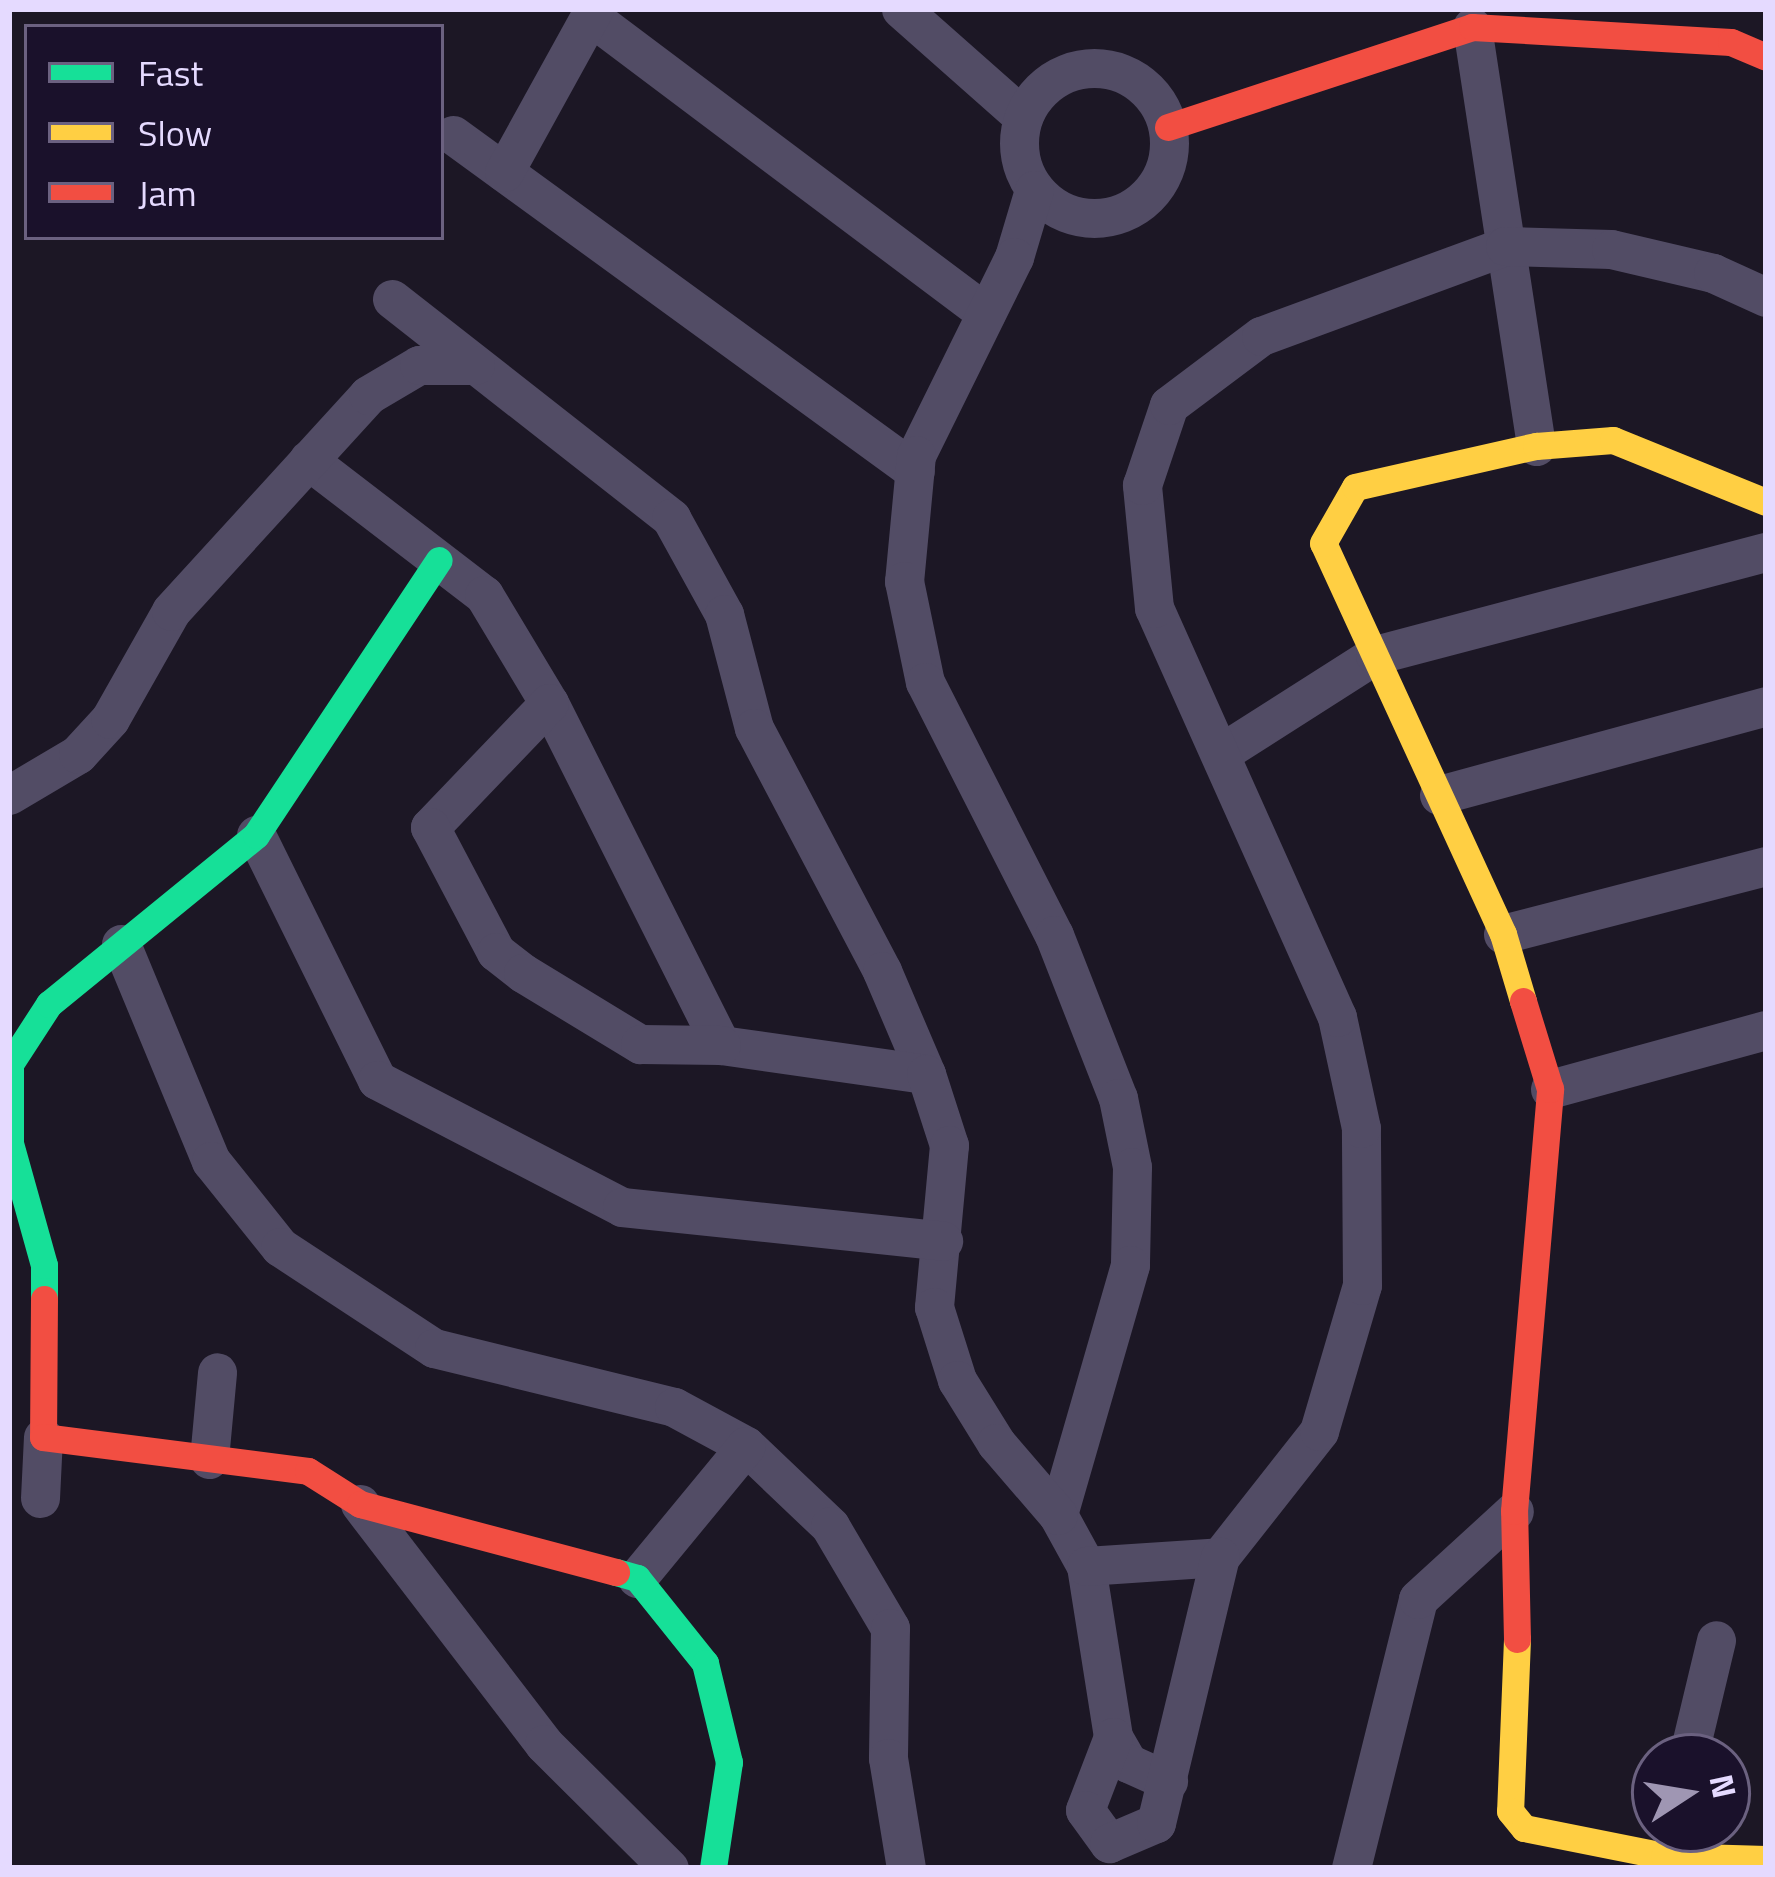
<!DOCTYPE html>
<style>
body{margin:0}
#map{position:relative;width:1775px;height:1877px;overflow:hidden;background:#1c1725;font-family:"Titillium Web",sans-serif}
div>[style]{position:absolute}
.street>*{height:39px;margin:-19.5px;padding:0 19.5px;transform-origin:19.5px;border-radius:19.5px;background:#524c65}
.street>.ring{margin:-19.5px;padding:0;box-sizing:content-box;background:none;border:39px solid #524c65;border-radius:50%}
.fast>*{height:27px;margin:-13.5px;padding:0 13.5px;transform-origin:13.5px;border-radius:13.5px;background:#16e098}
.slow>*{height:27px;margin:-13.5px;padding:0 13.5px;transform-origin:13.5px;border-radius:13.5px;background:#ffcf43}
.jam>*{height:27px;margin:-13.5px;padding:0 13.5px;transform-origin:13.5px;border-radius:13.5px;background:#f24e42}
span{translate:-50% -50%;white-space:nowrap;text-align:center;line-height:1.15;-webkit-text-stroke:12px #1a112b;paint-order:stroke}
.frame{position:absolute;inset:0;border:12px solid #e5daff;pointer-events:none}
.legend{position:absolute;left:24px;top:24px;width:420px;height:216px;box-sizing:border-box;background:#1a112b;border:3px solid #6b6180;margin:0;padding:15px 21px;list-style:none;font-size:36px;color:#e5daff}
.legend li{display:flex;align-items:center;gap:24px;height:60px}
.legend b{width:60px;border:3px solid #6b6180}
.north{position:absolute;left:1631px;top:1733px;width:120px;height:120px;box-sizing:border-box;background:#1a112b;border:3px solid #6b6180;border-radius:50%;rotate:78deg;font-size:33px;font-weight:700;line-height:48px;text-align:center;color:#e5daff}
.north::after{content:'';display:block;margin:auto;width:42px;height:54px;background:#9f96b3;clip-path:polygon(50% 0,100% 100%,50% 72%,0 100%)}
</style>
<div id="map">
<div class="street">
<div style="left:901px;top:9px;width:163px;rotate:41.5deg"></div>
<div style="left:590px;top:16px;width:495px;rotate:36.9deg"></div>
<div style="left:1472px;top:27px;width:424px;rotate:81.3deg"></div>
<div class="ring" style="left:1019px;top:68px;width:111px;height:111px"></div>
<div style="left:453px;top:135px;width:571px;rotate:36.03deg"></div>
<div style="left:504px;top:172px;width:186px;rotate:-61.1deg"></div>
<div style="left:1034px;top:190px;width:70px;rotate:106.6deg"></div>
<div style="left:1014px;top:257px;width:221px;rotate:116.3deg"></div>
<div style="left:916px;top:455px;width:127px;rotate:95.4deg"></div>
<div style="left:904px;top:581px;width:103px;rotate:78.3deg"></div>
<div style="left:925px;top:682px;width:284px;rotate:63deg"></div>
<div style="left:1054px;top:935px;width:175px;rotate:68.6deg"></div>
<div style="left:1118px;top:1098px;width:70px;rotate:78.5deg"></div>
<div style="left:1132px;top:1167px;width:98px;rotate:91.2deg"></div>
<div style="left:1130px;top:1265px;width:260px;rotate:106.1deg"></div>
<div style="left:1058px;top:1515px;width:58px;rotate:61.2deg"></div>
<div style="left:1086px;top:1566px;width:173px;rotate:81deg"></div>
<div style="left:1113px;top:1737px;width:30px;rotate:60deg"></div>
<div style="left:1128px;top:1763px;width:44px;rotate:24.2deg"></div>
<div style="left:392px;top:299px;width:355px;rotate:38.1deg"></div>
<div style="left:671px;top:518px;width:110px;rotate:61.1deg"></div>
<div style="left:724px;top:614px;width:118px;rotate:75.3deg"></div>
<div style="left:754px;top:728px;width:275px;rotate:62.2deg"></div>
<div style="left:882px;top:971px;width:112px;rotate:66.9deg"></div>
<div style="left:308px;top:460px;width:222px;rotate:37.5deg"></div>
<div style="left:484px;top:595px;width:126px;rotate:59deg"></div>
<div style="left:549px;top:703px;width:383px;rotate:63.3deg"></div>
<div style="left:721px;top:1045px;width:207px;rotate:8.1deg"></div>
<div style="left:926px;top:1074px;width:75px;rotate:72.1deg"></div>
<div style="left:949px;top:1145px;width:163px;rotate:95.3deg"></div>
<div style="left:934px;top:1307px;width:77px;rotate:72.5deg"></div>
<div style="left:957px;top:1380px;width:74px;rotate:58.2deg"></div>
<div style="left:996px;top:1443px;width:95px;rotate:49.3deg"></div>
<div style="left:549px;top:703px;width:172px;rotate:133.8deg"></div>
<div style="left:430px;top:827px;width:141px;rotate:62.2deg"></div>
<div style="left:496px;top:952px;width:34px;rotate:38deg"></div>
<div style="left:523px;top:973px;width:137px;rotate:31.3deg"></div>
<div style="left:640px;top:1044px;width:81px;rotate:0.7deg"></div>
<div style="left:1221px;top:753px;width:183px;rotate:-32.5deg"></div>
<div style="left:1375px;top:655px;width:404px;rotate:-14.8deg"></div>
<div style="left:9px;top:795px;width:80px;rotate:-30.7deg"></div>
<div style="left:78px;top:754px;width:47px;rotate:-47.6deg"></div>
<div style="left:110px;top:719px;width:124px;rotate:-60.5deg"></div>
<div style="left:171px;top:611px;width:292px;rotate:-47.6deg"></div>
<div style="left:368px;top:395px;width:59px;rotate:-30.5deg"></div>
<div style="left:419px;top:365px;width:56px"></div>
<div style="left:1439px;top:795px;width:339px;rotate:-15.2deg"></div>
<div style="left:256px;top:835px;width:273px;rotate:63.7deg"></div>
<div style="left:377px;top:1080px;width:276px;rotate:27.4deg"></div>
<div style="left:622px;top:1207px;width:323px;rotate:6deg"></div>
<div style="left:1503px;top:934px;width:272px;rotate:-14.5deg"></div>
<div style="left:121px;top:944px;width:235px;rotate:67.5deg"></div>
<div style="left:211px;top:1161px;width:110px;rotate:51.3deg"></div>
<div style="left:280px;top:1247px;width:184px;rotate:33.3deg"></div>
<div style="left:434px;top:1348px;width:247px;rotate:13.8deg"></div>
<div style="left:674px;top:1407px;width:82px;rotate:28.4deg"></div>
<div style="left:746px;top:1446px;width:116px;rotate:43.6deg"></div>
<div style="left:830px;top:1526px;width:118px;rotate:59.5deg"></div>
<div style="left:890px;top:1628px;width:130px;rotate:90.9deg"></div>
<div style="left:888px;top:1758px;width:111px;rotate:80.7deg"></div>
<div style="left:1550px;top:1089px;width:224px;rotate:-15.3deg"></div>
<div style="left:209px;top:1459px;width:87px;rotate:-84.7deg"></div>
<div style="left:40px;top:1498px;width:61px;rotate:-87.2deg"></div>
<div style="left:360px;top:1504px;width:302px;rotate:52.5deg"></div>
<div style="left:544px;top:1744px;width:176px;rotate:44.8deg"></div>
<div style="left:1086px;top:1566px;width:134px;rotate:-3.8deg"></div>
<div style="left:1220px;top:1557px;width:160px;rotate:-51.8deg"></div>
<div style="left:1319px;top:1431px;width:152px;rotate:-73.6deg"></div>
<div style="left:1362px;top:1285px;width:157px;rotate:-90.4deg"></div>
<div style="left:1361px;top:1128px;width:114px;rotate:-102.2deg"></div>
<div style="left:1337px;top:1017px;width:448px;rotate:-114.1deg"></div>
<div style="left:1154px;top:608px;width:124px;rotate:-95.6deg"></div>
<div style="left:1142px;top:485px;width:84px;rotate:-71.4deg"></div>
<div style="left:1169px;top:405px;width:115px;rotate:-36.9deg"></div>
<div style="left:1261px;top:336px;width:260px;rotate:-20.2deg"></div>
<div style="left:1505px;top:246px;width:106px;rotate:1.6deg"></div>
<div style="left:1611px;top:249px;width:105px;rotate:13.2deg"></div>
<div style="left:1713px;top:273px;width:58px;rotate:24.4deg"></div>
<div style="left:637px;top:1578px;width:171px;rotate:-50.5deg"></div>
<div style="left:1113px;top:1737px;width:78px;rotate:111deg"></div>
<div style="left:1085px;top:1810px;width:41px;rotate:54deg"></div>
<div style="left:1109px;top:1843px;width:51px;rotate:-23.1deg"></div>
<div style="left:1156px;top:1823px;width:274px;rotate:-76.5deg"></div>
<div style="left:1688px;top:1757px;width:120px;rotate:-76.5deg"></div>
<div style="left:1351px;top:1868px;width:277px;rotate:-76deg"></div>
<div style="left:1418px;top:1599px;width:130px;rotate:-42.5deg"></div>
</div>
<div class="fast">
<div style="left:44px;top:1299px;width:34px;rotate:-90deg"></div>
<div style="left:44px;top:1265px;width:127px;rotate:-105.6deg"></div>
<div style="left:10px;top:1143px;width:79px;rotate:-90deg"></div>
<div style="left:10px;top:1064px;width:72px;rotate:-57deg"></div>
<div style="left:49px;top:1004px;width:267px;rotate:-39.2deg"></div>
<div style="left:256px;top:835px;width:330px;rotate:-56.4deg"></div>
<div style="left:616px;top:1572px;width:22px;rotate:16deg"></div>
<div style="left:637px;top:1578px;width:109px;rotate:51.3deg"></div>
<div style="left:705px;top:1663px;width:102px;rotate:76.4deg"></div>
<div style="left:729px;top:1762px;width:107px;rotate:98.6deg"></div>
</div>
<div class="slow">
<div style="left:1523px;top:1001px;width:70px;rotate:-106.6deg"></div>
<div style="left:1503px;top:934px;width:430px;rotate:-114.7deg"></div>
<div style="left:1323px;top:543px;width:64px;rotate:-60.3deg"></div>
<div style="left:1355px;top:487px;width:186px;rotate:-12.8deg"></div>
<div style="left:1536px;top:446px;width:77px;rotate:-4.5deg"></div>
<div style="left:1613px;top:440px;width:165px;rotate:22.1deg"></div>
<div style="left:1517px;top:1639px;width:172px;rotate:92.3deg"></div>
<div style="left:1510px;top:1811px;width:22px;rotate:51deg"></div>
<div style="left:1524px;top:1828px;width:143px;rotate:11.3deg"></div>
<div style="left:1664px;top:1856px;width:102px;rotate:1.7deg"></div>
</div>
<div class="jam">
<div style="left:1168px;top:127px;width:320px;rotate:-18.2deg"></div>
<div style="left:1472px;top:27px;width:259px;rotate:3.3deg"></div>
<div style="left:1731px;top:42px;width:38px;rotate:23deg"></div>
<div style="left:44px;top:1299px;width:138px;rotate:90.4deg"></div>
<div style="left:43px;top:1437px;width:267px;rotate:7.3deg"></div>
<div style="left:308px;top:1471px;width:62px;rotate:32.4deg"></div>
<div style="left:360px;top:1504px;width:265px;rotate:14.9deg"></div>
<div style="left:1517px;top:1639px;width:128px;rotate:-91.3deg"></div>
<div style="left:1514px;top:1511px;width:424px;rotate:-85.1deg"></div>
<div style="left:1550px;top:1089px;width:92px;rotate:-107.1deg"></div>
</div>
<div class="frame"></div>
<ul class="legend">
<li><b style="height:15px;background:#16e098"></b>Fast</li>
<li><b style="height:15px;background:#ffcf43"></b>Slow</li>
<li><b style="height:15px;background:#f24e42"></b>Jam</li>
</ul>
<div class="north">N</div>
</div>
